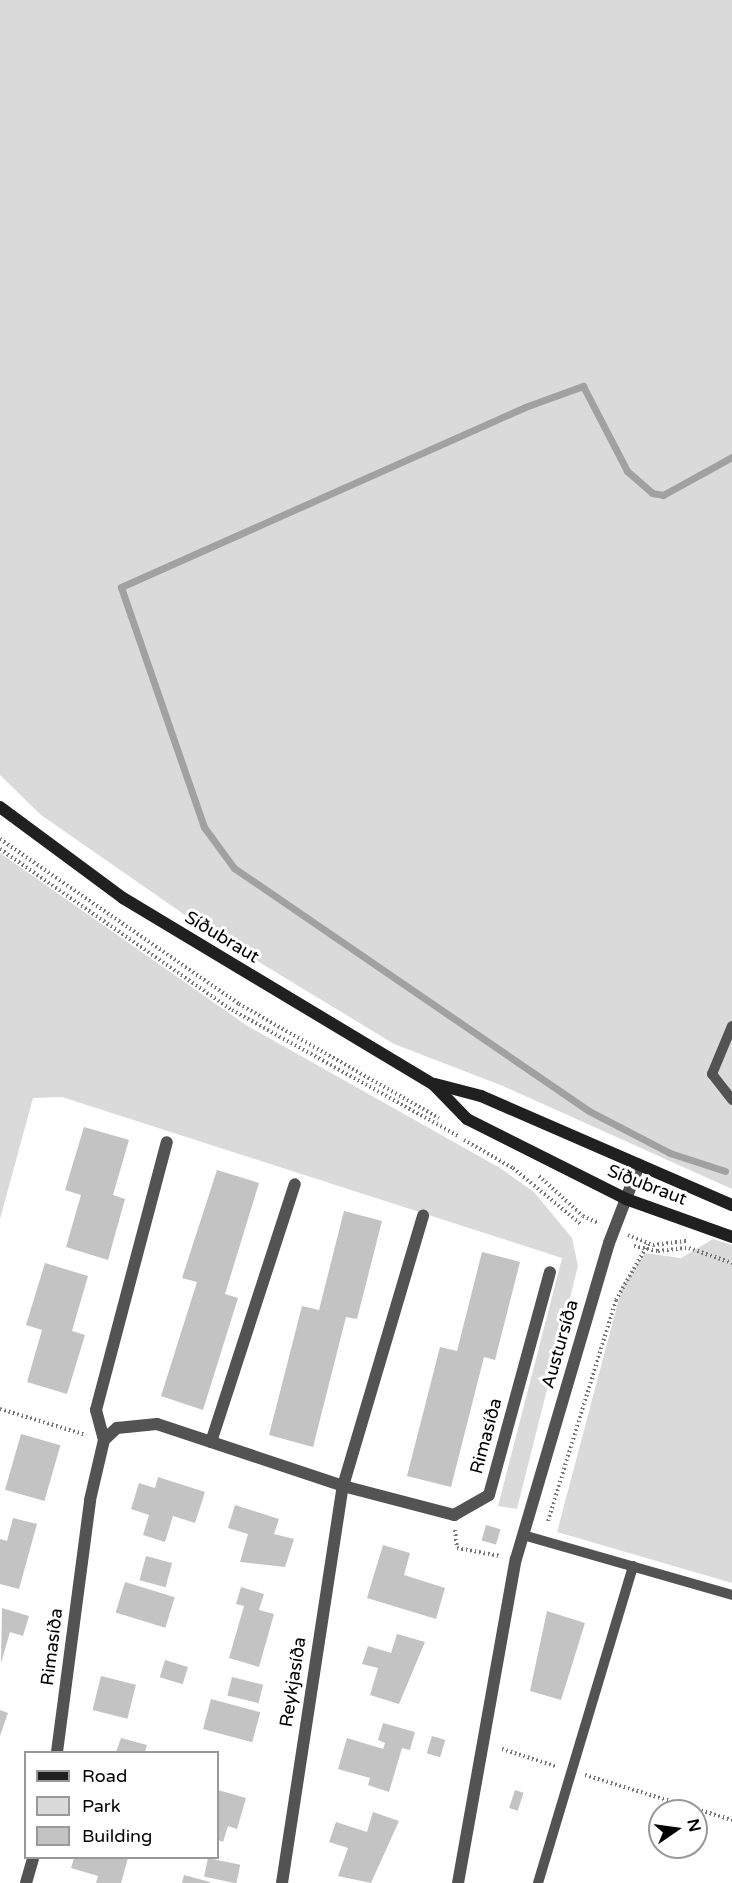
<!DOCTYPE html>
<meta charset="utf-8">
<style>
body{margin:0}
#map{position:relative;width:732px;height:1883px;overflow:hidden;background:#fff;font-family:"Varela Round",sans-serif}
div>[style]{position:absolute}
.green>*{inset:0;background:#dadada}
.stream>*{height:7px;margin:-3.5px;padding:0 3.5px;transform-origin:3.5px;border-radius:3.5px;background:#a1a1a1}
.building>*{inset:0;background:#c3c3c3;transform-origin:0 0}
.path>*{height:4px;margin-top:-2px;transform-origin:0;background:repeating-linear-gradient(90deg,#757575 0 1.5px,transparent 0 4.5px)}
.lane>*{height:10px;margin:-5px;padding:0 5px;transform-origin:5px;border-radius:5px;background:#535353}
.street>*{height:12px;margin:-6px;padding:0 6px;transform-origin:6px;border-radius:6px;background:#535353}
.secondary>*{height:12px;margin:-6px;padding:0 6px;transform-origin:6px;border-radius:6px;background:#202020}
span{translate:-50% -50%;white-space:nowrap;text-align:center;line-height:1.15;-webkit-text-stroke:6px #fff;paint-order:stroke}
.street-label{font-size:18px;color:#000}
.legend{position:absolute;left:24px;top:1751px;width:195px;height:108px;box-sizing:border-box;background:#fff;border:2px solid #999;margin:0;padding:8px 10px;list-style:none;font-size:18px;color:#000}
.legend li{display:flex;align-items:center;gap:12px;height:30px}
.legend b{width:30px;border:2px solid #999}
.north{position:absolute;left:648px;top:1799px;width:60px;height:60px;box-sizing:border-box;background:#fff;border:2px solid #999;border-radius:50%;rotate:77deg;font-size:16px;font-weight:700;line-height:24px;text-align:center;color:#000}
.north::after{content:'';display:block;margin:auto;width:21px;height:27px;background:#000;clip-path:polygon(50% 0,100% 100%,50% 72%,0 100%)}
</style>
<div id="map">
<div class="green">
<div style="clip-path:polygon(0 0,732px 0,732px 1189px,503px 1086px,394px 1044px,208px 931px,41px 815px,0 775px)"></div>
<div style="clip-path:polygon(0 853px,246px 1025px,500px 1168px,534px 1192px,572px 1238px,578px 1266px,517px 1509px,498px 1506px,562px 1258px,62px 1097px,33px 1098px,0 1219px)"></div>
<div style="clip-path:polygon(713px 1239px,732px 1245px,732px 1583px,557px 1532px,622px 1287px,645px 1253px,681px 1258px)"></div>
</div>
<div class="stream">
<div style="left:725px;top:1171px;width:58px;rotate:-161.9deg"></div>
<div style="left:670px;top:1153px;width:91px;rotate:-152.6deg"></div>
<div style="left:589px;top:1111px;width:430px;rotate:-145.6deg"></div>
<div style="left:234px;top:868px;width:51px;rotate:-126.2deg"></div>
<div style="left:204px;top:827px;width:254px;rotate:-109.1deg"></div>
<div style="left:121px;top:587px;width:442px;rotate:-24deg"></div>
<div style="left:525px;top:407px;width:62px;rotate:-19.9deg"></div>
<div style="left:583px;top:386px;width:96px;rotate:62.6deg"></div>
<div style="left:627px;top:471px;width:33px;rotate:41deg"></div>
<div style="left:652px;top:493px;width:11px;rotate:10deg"></div>
<div style="left:663px;top:495px;width:79px;rotate:-28.8deg"></div>
</div>
<div class="building">
<div style="clip-path:polygon(84px 1127px,129px 1140px,113px 1195px,125px 1199px,108px 1260px,66px 1247px,81px 1195px,65px 1190px)"></div>
<div style="clip-path:polygon(217px 1170px,259px 1183px,225px 1294px,238px 1298px,203px 1410px,161px 1396px,197px 1282px,182px 1278px)"></div>
<div style="clip-path:polygon(344px 1211px,382px 1221px,357px 1319px,346px 1317px,313px 1447px,269px 1435px,302px 1306px,319px 1310px)"></div>
<div style="clip-path:polygon(482px 1252px,520px 1262px,495px 1360px,484px 1357px,451px 1487px,407px 1476px,440px 1347px,457px 1351px)"></div>
<div style="clip-path:polygon(45px 1263px,88px 1276px,72px 1331px,85px 1335px,67px 1394px,27px 1382px,42px 1330px,26px 1325px)"></div>
<div style="left:21px;top:1434px;width:41px;height:58px;rotate:16deg"></div>
<div style="clip-path:polygon(158px 1477px,205px 1492px,195px 1523px,173px 1516px,165px 1542px,143px 1535px,149px 1515px,131px 1509px,139px 1483px,155px 1488px)"></div>
<div style="clip-path:polygon(235px 1505px,279px 1519px,274px 1534px,294px 1539px,285px 1567px,240px 1562px,248px 1534px,228px 1528px)"></div>
<div style="clip-path:polygon(13px 1518px,37px 1524px,19px 1589px,0 1584px,0 1539px,7px 1541px)"></div>
<div style="left:486px;top:1525px;width:15px;height:16px;rotate:16deg"></div>
<div style="clip-path:polygon(383px 1545px,410px 1553px,404px 1575px,445px 1588px,436px 1619px,367px 1598px)"></div>
<div style="left:146px;top:1556px;width:27px;height:25px;rotate:15deg"></div>
<div style="left:125px;top:1582px;width:52px;height:32px;rotate:17deg"></div>
<div style="clip-path:polygon(241px 1587px,264px 1594px,259px 1610px,274px 1614px,259px 1667px,229px 1658px,244px 1606px,236px 1604px)"></div>
<div style="clip-path:polygon(2px 1608px,29px 1616px,23px 1636px,10px 1632px,1px 1663px)"></div>
<div style="clip-path:polygon(547px 1611px,585px 1623px,561px 1700px,530px 1691px)"></div>
<div style="clip-path:polygon(397px 1634px,425px 1642px,399px 1704px,370px 1695px,378px 1668px,362px 1664px,368px 1646px,391px 1653px)"></div>
<div style="left:165px;top:1660px;width:24px;height:18px;rotate:17deg"></div>
<div style="left:101px;top:1676px;width:36px;height:35px;rotate:14deg"></div>
<div style="left:232px;top:1677px;width:32px;height:19px;rotate:14deg"></div>
<div style="left:211px;top:1699px;width:51px;height:31px;rotate:15deg"></div>
<div style="clip-path:polygon(0 1710px,8px 1713px,0 1736px)"></div>
<div style="clip-path:polygon(383px 1723px,415px 1732px,410px 1750px,402px 1748px,389px 1792px,368px 1785px,370px 1778px,338px 1769px,347px 1738px,383px 1749px,385px 1743px,378px 1740px)"></div>
<div style="left:432px;top:1736px;width:14px;height:18px;rotate:17deg"></div>
<div style="clip-path:polygon(121px 1738px,147px 1745px,145px 1752px,116px 1752px)"></div>
<div style="clip-path:polygon(218px 1790px,246px 1798px,237px 1829px,228px 1826px,223px 1842px,218px 1840px)"></div>
<div style="left:515px;top:1790px;width:9px;height:19px;rotate:18deg"></div>
<div style="clip-path:polygon(373px 1812px,399px 1821px,371px 1883px,338px 1876px,348px 1848px,329px 1842px,336px 1822px,367px 1832px)"></div>
<div style="clip-path:polygon(74px 1858px,128px 1858px,121px 1883px,96px 1883px,98px 1876px,71px 1868px)"></div>
<div style="left:208px;top:1858px;width:33px;height:19px;rotate:12deg"></div>
<div style="clip-path:polygon(184px 1875px,210px 1882px,210px 1883px,182px 1883px)"></div>
</div>
<div class="path">
<div style="left:0;top:839px;width:290px;rotate:34.6deg"></div>
<div style="left:239px;top:1004px;width:230px;rotate:29.7deg"></div>
<div style="left:0;top:849px;width:282px;rotate:34.8deg"></div>
<div style="left:232px;top:1010px;width:259px;rotate:29.1deg"></div>
<div style="left:464px;top:1140px;width:56px;rotate:29.7deg"></div>
<div style="left:513px;top:1168px;width:89px;rotate:39.6deg"></div>
<div style="left:539px;top:1176px;width:59px;rotate:42.3deg"></div>
<div style="left:583px;top:1216px;width:17px;rotate:24deg"></div>
<div style="left:628px;top:1235px;width:27px;rotate:22deg"></div>
<div style="left:653px;top:1245px;width:34px;rotate:-7deg"></div>
<div style="left:634px;top:1246px;width:25px;rotate:12deg"></div>
<div style="left:658px;top:1251px;width:31px;rotate:-6deg"></div>
<div style="left:689px;top:1248px;width:46px;rotate:19.2deg"></div>
<div style="left:0;top:1409px;width:90px;rotate:16.8deg"></div>
<div style="left:548px;top:1521px;width:231px;rotate:-72.9deg"></div>
<div style="left:616px;top:1300px;width:64px;rotate:-60.3deg"></div>
<div style="left:455px;top:1530px;width:18px;rotate:84deg"></div>
<div style="left:457px;top:1548px;width:44px;rotate:10.5deg"></div>
<div style="left:502px;top:1749px;width:56px;rotate:17.8deg"></div>
<div style="left:585px;top:1775px;width:154px;rotate:17deg"></div>
</div>
<div class="lane">
<div style="left:732px;top:1026px;width:52px;rotate:112.6deg"></div>
<div style="left:712px;top:1074px;width:33px;rotate:52deg"></div>
<div style="left:523px;top:1535px;width:217px;rotate:16deg"></div>
<div style="left:538px;top:1883px;width:331px;rotate:-73.3deg"></div>
</div>
<div class="street">
<div style="left:104px;top:1440px;width:31px;rotate:-105deg"></div>
<div style="left:96px;top:1410px;width:277px;rotate:-75.2deg"></div>
<div style="left:211px;top:1442px;width:271px;rotate:-72deg"></div>
<div style="left:57px;top:1752px;width:254px;rotate:-82.5deg"></div>
<div style="left:90px;top:1500px;width:62px;rotate:-76.9deg"></div>
<div style="left:104px;top:1440px;width:18px;rotate:-43deg"></div>
<div style="left:117px;top:1428px;width:40px;rotate:-5.7deg"></div>
<div style="left:157px;top:1424px;width:196px;rotate:18.4deg"></div>
<div style="left:343px;top:1486px;width:115px;rotate:14.6deg"></div>
<div style="left:454px;top:1515px;width:40px;rotate:-29.7deg"></div>
<div style="left:489px;top:1495px;width:231px;rotate:-74.7deg"></div>
<div style="left:26px;top:1883px;width:26px;rotate:-74deg"></div>
<div style="left:282px;top:1883px;width:402px;rotate:-81.3deg"></div>
<div style="left:343px;top:1486px;width:282px;rotate:-73.5deg"></div>
<div style="left:458px;top:1883px;width:329px;rotate:-79.9deg"></div>
<div style="left:516px;top:1559px;width:329px;rotate:-73.6deg"></div>
<div style="left:609px;top:1243px;width:84px;rotate:-69deg"></div>
</div>
<div class="secondary">
<div style="left:0;top:807px;width:153px;rotate:36.5deg"></div>
<div style="left:123px;top:898px;width:362px;rotate:31deg"></div>
<div style="left:433px;top:1084px;width:49px;rotate:45.8deg"></div>
<div style="left:467px;top:1119px;width:178px;rotate:26.7deg"></div>
<div style="left:626px;top:1199px;width:113px;rotate:19.7deg"></div>
<div style="left:435px;top:1084px;width:48px;rotate:14.6deg"></div>
<div style="left:481px;top:1096px;width:274px;rotate:23.5deg"></div>
</div>
<div class="street-label">
<span style="left:222px;top:937px;rotate:31deg">Síðubraut</span>
<span style="left:647px;top:1185px;rotate:21deg">Síðubraut</span>
<span style="left:560px;top:1344px;rotate:-74deg">Austursíða</span>
<span style="left:486px;top:1436px;rotate:-75deg">Rimasíða</span>
<span style="left:52px;top:1647px;rotate:-83deg">Rimasíða</span>
<span style="left:293px;top:1682px;rotate:-81deg">Reykjasíða</span>
</div>
<ul class="legend">
<li><b style="height:8px;background:#202020"></b>Road</li>
<li><b style="height:16px;background:#dadada"></b>Park</li>
<li><b style="height:16px;background:#c3c3c3"></b>Building</li>
</ul>
<div class="north">N</div>
</div>
